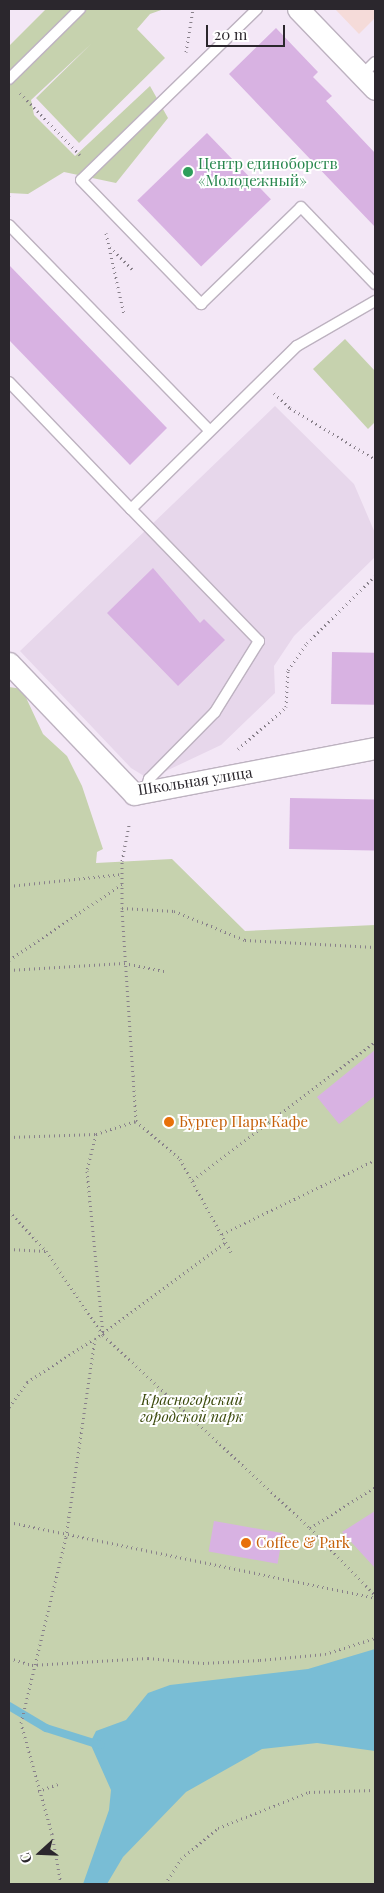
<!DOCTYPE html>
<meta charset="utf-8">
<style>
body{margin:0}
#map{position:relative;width:384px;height:1893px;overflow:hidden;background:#f3e7f6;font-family:"Playfair Display",serif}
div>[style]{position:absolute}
.industrial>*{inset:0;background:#f5dbd9}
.built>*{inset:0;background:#e7d7eb}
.green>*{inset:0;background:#c6d2ae}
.water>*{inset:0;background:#79bdd5}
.stream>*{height:8px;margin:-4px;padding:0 4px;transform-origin:4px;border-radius:4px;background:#79bdd5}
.building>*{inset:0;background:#d8b2e2;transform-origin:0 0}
.path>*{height:3px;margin-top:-1.5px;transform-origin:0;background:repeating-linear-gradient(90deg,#88808a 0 1px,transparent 0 5px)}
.roads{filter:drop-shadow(1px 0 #bdb2c0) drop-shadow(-1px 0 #bdb2c0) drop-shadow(0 1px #bdb2c0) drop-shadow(0 -1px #bdb2c0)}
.lane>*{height:10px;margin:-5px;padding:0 5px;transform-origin:5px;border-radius:5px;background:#fff}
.street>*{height:21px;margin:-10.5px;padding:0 10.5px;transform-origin:10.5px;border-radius:10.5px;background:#fff}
.dots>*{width:14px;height:14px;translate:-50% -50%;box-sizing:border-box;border:2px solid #fff;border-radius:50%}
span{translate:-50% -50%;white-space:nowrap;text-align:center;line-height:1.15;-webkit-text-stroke:4px #fff;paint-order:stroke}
.leisure-label{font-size:15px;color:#27864d}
.left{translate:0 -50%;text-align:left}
.street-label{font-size:15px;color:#2b272d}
.food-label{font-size:15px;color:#c56008}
.park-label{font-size:15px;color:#3a490b;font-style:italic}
.frame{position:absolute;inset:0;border:10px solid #2b272d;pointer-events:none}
.north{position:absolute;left:15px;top:1828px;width:50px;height:50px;-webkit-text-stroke:4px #fff;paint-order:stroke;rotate:250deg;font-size:14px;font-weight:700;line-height:20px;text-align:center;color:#2b272d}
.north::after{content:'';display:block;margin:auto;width:18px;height:22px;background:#2b272d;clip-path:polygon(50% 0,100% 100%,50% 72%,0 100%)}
.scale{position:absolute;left:206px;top:25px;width:79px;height:22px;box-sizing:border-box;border:2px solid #2b272d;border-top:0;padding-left:6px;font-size:15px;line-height:18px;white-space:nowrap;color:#2b272d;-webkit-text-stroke:4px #fff;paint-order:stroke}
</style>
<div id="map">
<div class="industrial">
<div style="clip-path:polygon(335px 9px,375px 9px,375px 18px,359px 34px)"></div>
</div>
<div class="built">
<div style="clip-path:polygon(275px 406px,354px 484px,375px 533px,375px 557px,294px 636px,274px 666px,275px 693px,221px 745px,149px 779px,131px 768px,20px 651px)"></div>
</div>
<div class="green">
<div style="clip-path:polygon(46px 9px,164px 9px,150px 14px,137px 29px,165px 58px,79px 143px,36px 98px,91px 44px,31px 100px,34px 115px,75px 156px,150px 86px,168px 118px,116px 183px,64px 172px,28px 194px,9px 193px,9px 46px)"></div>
<div style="clip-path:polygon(345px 339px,375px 371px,375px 422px,368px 429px,313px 369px)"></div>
<div style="clip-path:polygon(9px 687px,22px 689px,43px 734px,67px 756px,82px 786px,103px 849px,97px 852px,96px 863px,172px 859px,245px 931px,375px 925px,375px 1884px,9px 1884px)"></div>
</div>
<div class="water">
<div style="clip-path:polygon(375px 1649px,375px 1751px,317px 1743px,262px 1749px,186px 1792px,123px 1857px,107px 1884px,83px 1884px,109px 1810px,111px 1790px,90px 1743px,96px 1731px,126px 1720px,148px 1693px,170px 1685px,308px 1669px)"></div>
</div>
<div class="stream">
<div style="left:9px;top:1706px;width:43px;rotate:30.7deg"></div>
<div style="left:46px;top:1728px;width:57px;rotate:17.5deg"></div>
</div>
<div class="building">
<div style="clip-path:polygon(276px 28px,318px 72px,313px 77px,332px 96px,326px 101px,375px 153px,375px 227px,229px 74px)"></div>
<div style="left:207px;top:133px;width:92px;height:97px;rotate:46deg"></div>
<div style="clip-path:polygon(9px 265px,167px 428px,130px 465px,9px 340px)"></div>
<div style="clip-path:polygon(153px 568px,200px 623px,204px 619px,225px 640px,178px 686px,107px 613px)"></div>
<div style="left:332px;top:652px;width:43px;height:52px;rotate:1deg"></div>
<div style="left:290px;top:798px;width:85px;height:51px;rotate:1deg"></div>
<div style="clip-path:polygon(375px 1050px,375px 1096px,339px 1124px,317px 1097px)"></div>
<div style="clip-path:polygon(375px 1511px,375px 1568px,342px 1532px)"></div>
<div style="left:214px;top:1521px;width:70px;height:31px;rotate:10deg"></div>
</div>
<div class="path">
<div style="left:186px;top:52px;width:44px;rotate:-80.8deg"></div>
<div style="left:20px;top:93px;width:86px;rotate:45.9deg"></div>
<div style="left:9px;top:197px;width:1px;rotate:-90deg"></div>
<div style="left:106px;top:233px;width:83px;rotate:77.5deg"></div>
<div style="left:110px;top:247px;width:34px;rotate:45deg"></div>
<div style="left:274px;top:393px;width:22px;rotate:43deg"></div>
<div style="left:290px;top:408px;width:99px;rotate:31deg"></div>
<div style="left:238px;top:749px;width:64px;rotate:-41.2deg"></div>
<div style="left:286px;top:707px;width:37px;rotate:-87deg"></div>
<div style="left:288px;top:670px;width:33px;rotate:-55deg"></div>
<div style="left:307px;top:643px;width:95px;rotate:-44.6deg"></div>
<div style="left:9px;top:886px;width:114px;rotate:-6.1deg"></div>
<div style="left:122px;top:908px;width:52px;rotate:3.3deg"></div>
<div style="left:174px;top:911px;width:77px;rotate:22.2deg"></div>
<div style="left:245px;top:940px;width:130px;rotate:3.1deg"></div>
<div style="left:9px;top:960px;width:136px;rotate:-33.9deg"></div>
<div style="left:9px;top:970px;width:115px;rotate:-3.5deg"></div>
<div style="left:124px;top:963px;width:41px;rotate:11.3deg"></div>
<div style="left:136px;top:1121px;width:58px;rotate:40.8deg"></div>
<div style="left:180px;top:1159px;width:106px;rotate:61.3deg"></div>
<div style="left:96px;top:1134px;width:38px;rotate:104deg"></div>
<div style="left:87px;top:1171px;width:164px;rotate:84.4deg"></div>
<div style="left:9px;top:1137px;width:87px;rotate:-2deg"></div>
<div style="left:96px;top:1134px;width:42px;rotate:-18deg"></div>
<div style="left:136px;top:1121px;width:213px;rotate:-93.8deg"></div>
<div style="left:122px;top:908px;width:47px;rotate:-90deg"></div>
<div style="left:122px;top:861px;width:37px;rotate:-79deg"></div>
<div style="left:193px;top:1180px;width:228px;rotate:-37.2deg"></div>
<div style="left:9px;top:1211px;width:54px;rotate:47.2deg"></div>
<div style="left:46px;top:1251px;width:102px;rotate:55.8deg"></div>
<div style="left:103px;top:1335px;width:283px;rotate:43deg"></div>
<div style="left:310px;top:1528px;width:93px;rotate:45.9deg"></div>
<div style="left:222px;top:1234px;width:170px;rotate:-25.8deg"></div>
<div style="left:9px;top:1249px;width:37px;rotate:3deg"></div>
<div style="left:9px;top:1407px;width:31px;rotate:-54deg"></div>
<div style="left:27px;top:1382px;width:80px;rotate:-32.7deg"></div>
<div style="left:9px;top:1522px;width:374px;rotate:11.7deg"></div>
<div style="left:310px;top:1528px;width:77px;rotate:-32.2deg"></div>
<div style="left:9px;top:1658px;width:24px;rotate:17deg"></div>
<div style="left:32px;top:1665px;width:116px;rotate:-3.5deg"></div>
<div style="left:148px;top:1658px;width:55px;rotate:5.2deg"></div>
<div style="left:203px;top:1663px;width:57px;rotate:-3deg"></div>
<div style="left:260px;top:1660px;width:65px;rotate:-5.3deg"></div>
<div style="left:325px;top:1654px;width:52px;rotate:-17.7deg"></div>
<div style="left:38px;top:1791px;width:21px;rotate:-19deg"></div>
<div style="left:61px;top:1884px;width:51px;rotate:-100.2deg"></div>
<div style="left:52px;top:1834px;width:115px;rotate:-105.6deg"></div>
<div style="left:21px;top:1723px;width:191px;rotate:-76.4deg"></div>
<div style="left:66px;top:1537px;width:200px;rotate:-81.7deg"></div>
<div style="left:95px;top:1339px;width:163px;rotate:-36.5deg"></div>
<div style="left:165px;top:1884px;width:30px;rotate:-57deg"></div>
<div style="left:181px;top:1859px;width:48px;rotate:-40deg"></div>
<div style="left:218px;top:1828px;width:98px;rotate:-21.6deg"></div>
<div style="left:309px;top:1792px;width:66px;rotate:-1.7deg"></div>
</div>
<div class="roads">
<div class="lane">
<div style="left:257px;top:9px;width:245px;rotate:135.8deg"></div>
<div style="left:81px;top:180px;width:173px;rotate:45.9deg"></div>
<div style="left:201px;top:304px;width:139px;rotate:-44.1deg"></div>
<div style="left:301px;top:207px;width:107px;rotate:46.1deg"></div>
<div style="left:362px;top:75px;width:18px;rotate:-45deg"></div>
<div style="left:9px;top:79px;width:100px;rotate:-44.6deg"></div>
<div style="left:9px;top:225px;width:286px;rotate:45.7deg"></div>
<div style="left:9px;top:382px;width:176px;rotate:46.2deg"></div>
<div style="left:131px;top:509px;width:233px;rotate:-44.5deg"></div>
<div style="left:297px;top:346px;width:90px;rotate:-30deg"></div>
<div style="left:131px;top:509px;width:184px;rotate:45.9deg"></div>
<div style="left:259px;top:641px;width:84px;rotate:121.8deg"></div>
<div style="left:215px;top:712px;width:94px;rotate:134.6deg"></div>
<div style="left:149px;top:779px;width:14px;rotate:107deg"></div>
</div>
<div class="street">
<div style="left:298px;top:9px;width:111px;rotate:46.1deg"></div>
<div style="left:9px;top:663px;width:181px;rotate:46.3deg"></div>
<div style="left:134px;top:794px;width:245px;rotate:-10.8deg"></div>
</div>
</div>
<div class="dots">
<div style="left:188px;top:172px;background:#2e9e5b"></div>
<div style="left:169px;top:1122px;background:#e8710a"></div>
<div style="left:246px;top:1543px;background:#e8710a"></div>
</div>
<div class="leisure-label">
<span class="left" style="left:198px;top:172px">Центр единоборств<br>«Молодежный»</span>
</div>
<div class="street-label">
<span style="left:195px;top:781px;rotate:-9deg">Школьная улица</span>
</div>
<div class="food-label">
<span class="left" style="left:179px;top:1122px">Бургер Парк Кафе</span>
<span class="left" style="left:256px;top:1543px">Coffee &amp; Park</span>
</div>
<div class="park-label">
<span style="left:192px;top:1408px">Красногорский<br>городской парк</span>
</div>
<div class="frame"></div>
<div class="north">С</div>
<div class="scale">20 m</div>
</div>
